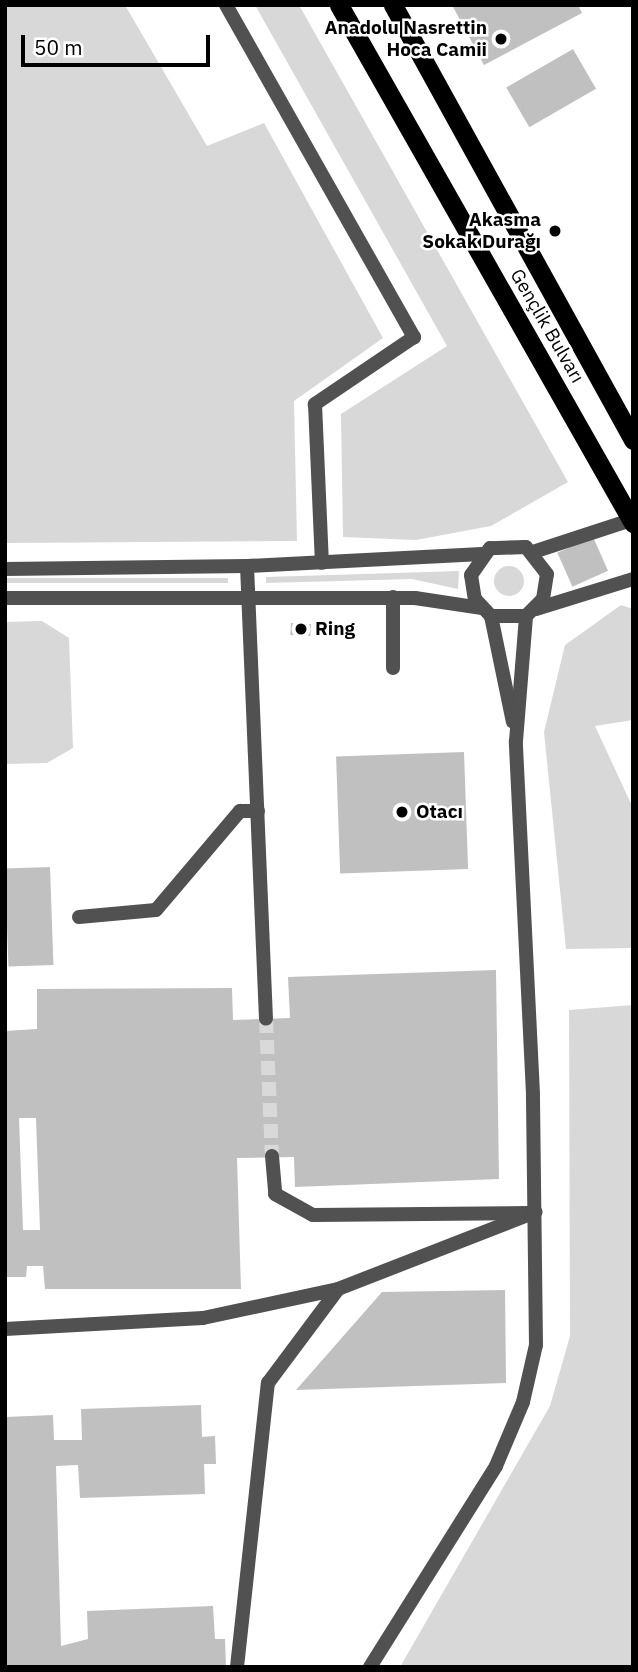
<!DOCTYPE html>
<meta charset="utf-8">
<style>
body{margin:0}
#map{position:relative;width:638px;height:1672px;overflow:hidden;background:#fff;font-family:"IBM Plex Sans",sans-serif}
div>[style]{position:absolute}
.green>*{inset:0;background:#d8d8d8;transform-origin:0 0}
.round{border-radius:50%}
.building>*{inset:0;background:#c0c0c0;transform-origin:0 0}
.minor-tunnel>*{height:14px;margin-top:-7px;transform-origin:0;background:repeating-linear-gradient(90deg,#d9d9d9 0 14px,transparent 0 21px)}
.service>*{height:14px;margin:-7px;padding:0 7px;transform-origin:7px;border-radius:7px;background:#515151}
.minor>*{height:14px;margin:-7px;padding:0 7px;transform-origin:7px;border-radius:7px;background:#515151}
.trunk>*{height:19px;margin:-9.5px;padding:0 9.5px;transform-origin:9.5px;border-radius:9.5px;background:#000}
.dots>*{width:19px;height:19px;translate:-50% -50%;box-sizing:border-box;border:4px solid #fff;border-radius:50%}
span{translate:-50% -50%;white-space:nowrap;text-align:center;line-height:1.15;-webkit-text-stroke:5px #fff;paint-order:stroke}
.poi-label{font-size:19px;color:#000;font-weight:700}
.right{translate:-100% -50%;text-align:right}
.left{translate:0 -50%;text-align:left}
.street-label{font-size:19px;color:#000}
.frame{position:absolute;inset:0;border:7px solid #000;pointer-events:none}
.scale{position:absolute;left:21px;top:35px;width:189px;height:32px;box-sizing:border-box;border:4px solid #000;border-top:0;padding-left:9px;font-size:21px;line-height:24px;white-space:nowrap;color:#000;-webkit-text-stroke:5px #fff;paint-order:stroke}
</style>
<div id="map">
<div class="green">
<div style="clip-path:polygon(5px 5px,125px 5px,207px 146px,264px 123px,383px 338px,294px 401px,297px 541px,5px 543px)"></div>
<div style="clip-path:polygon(255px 5px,299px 5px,568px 482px,491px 526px,416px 540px,343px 537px,341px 414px,447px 346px)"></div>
<div class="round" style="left:494px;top:566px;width:30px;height:30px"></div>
<div style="clip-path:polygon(459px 571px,458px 589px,412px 579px,266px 583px,266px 577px)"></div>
<div style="left:228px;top:578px;width:5px;height:223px;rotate:90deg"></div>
<div style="clip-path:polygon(621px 605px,633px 609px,633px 720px,595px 726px,633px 808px,633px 948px,566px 949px,544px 732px,565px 645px)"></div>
<div style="clip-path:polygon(42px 621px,69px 638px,73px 748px,47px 763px,5px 764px,5px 622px)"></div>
<div style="clip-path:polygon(633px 1005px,633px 1667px,400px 1667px,550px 1406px,570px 1336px,569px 1010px)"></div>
</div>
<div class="building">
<div style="clip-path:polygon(452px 5px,578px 5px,582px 13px,484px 65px)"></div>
<div style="left:573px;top:49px;width:46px;height:77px;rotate:60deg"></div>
<div style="left:593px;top:537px;width:37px;height:39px;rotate:66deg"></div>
<div style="left:291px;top:623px;width:20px;height:12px;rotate:3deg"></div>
<div style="left:464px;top:752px;width:117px;height:128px;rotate:88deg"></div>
<div style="left:50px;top:867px;width:98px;height:45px;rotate:88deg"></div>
<div style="clip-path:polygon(evenodd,496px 970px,499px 1179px,295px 1187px,294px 1157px,237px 1158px,241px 1289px,45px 1289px,43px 1266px,27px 1266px,26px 1277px,5px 1277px,5px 1031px,37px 1029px,37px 989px,232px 988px,233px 1020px,290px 1018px,288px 977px,496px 970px,19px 1118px,36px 1118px,40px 1230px,23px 1230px,19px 1118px)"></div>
<div style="clip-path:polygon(505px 1290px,506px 1383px,296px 1390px,382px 1292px)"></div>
<div style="clip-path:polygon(201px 1405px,202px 1437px,215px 1436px,216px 1464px,204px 1464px,205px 1494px,80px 1498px,78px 1465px,56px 1466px,61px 1646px,88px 1639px,87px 1611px,213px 1606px,215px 1639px,225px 1639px,226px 1667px,5px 1667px,5px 1417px,53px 1415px,54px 1440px,82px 1440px,81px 1409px)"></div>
</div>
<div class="minor-tunnel">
<div style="left:266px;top:1019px;width:137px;rotate:87.5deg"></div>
</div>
<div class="service">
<div style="left:226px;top:5px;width:382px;rotate:60.5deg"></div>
<div style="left:414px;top:337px;width:120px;rotate:145.9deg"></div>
<div style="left:315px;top:404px;width:159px;rotate:87.5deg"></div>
<div style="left:393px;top:597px;width:71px;rotate:90deg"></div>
<div style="left:79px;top:917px;width:77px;rotate:-5.2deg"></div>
<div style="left:156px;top:910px;width:130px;rotate:-49.7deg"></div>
<div style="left:240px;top:811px;width:18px"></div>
</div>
<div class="minor">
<div style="left:533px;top:552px;width:103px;rotate:-18.1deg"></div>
<div style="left:247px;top:566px;width:453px;rotate:87.6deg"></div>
<div style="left:5px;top:569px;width:242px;rotate:-0.7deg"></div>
<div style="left:247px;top:566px;width:235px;rotate:-2.9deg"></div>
<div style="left:5px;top:598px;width:410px"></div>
<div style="left:415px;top:598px;width:68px;rotate:8.5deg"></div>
<div style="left:536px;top:609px;width:102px;rotate:-17.2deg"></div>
<div style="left:491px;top:616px;width:35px"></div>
<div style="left:526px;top:616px;width:24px;rotate:-45deg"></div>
<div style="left:543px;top:599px;width:25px;rotate:-81deg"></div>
<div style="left:547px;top:574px;width:34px;rotate:-128deg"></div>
<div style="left:526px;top:547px;width:36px;rotate:178deg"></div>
<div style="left:490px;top:548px;width:33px;rotate:125deg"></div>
<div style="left:471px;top:575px;width:24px;rotate:81deg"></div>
<div style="left:475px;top:599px;width:23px;rotate:47deg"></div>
<div style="left:491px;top:616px;width:108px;rotate:78.3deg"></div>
<div style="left:272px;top:1156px;width:38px;rotate:85deg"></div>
<div style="left:275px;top:1194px;width:43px;rotate:28.9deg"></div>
<div style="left:313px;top:1215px;width:215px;rotate:-0.5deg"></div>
<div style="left:5px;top:1329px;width:198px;rotate:-3.2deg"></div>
<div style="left:203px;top:1318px;width:138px;rotate:-12.1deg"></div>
<div style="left:338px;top:1289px;width:212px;rotate:-21.3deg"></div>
<div style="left:237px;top:1667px;width:286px;rotate:-83.8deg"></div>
<div style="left:268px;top:1383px;width:117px;rotate:-53.3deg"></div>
<div style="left:370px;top:1667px;width:237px;rotate:-57.9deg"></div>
<div style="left:496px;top:1466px;width:69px;rotate:-67.1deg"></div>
<div style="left:523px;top:1402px;width:58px;rotate:-77.2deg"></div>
<div style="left:536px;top:1345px;width:251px;rotate:-90.7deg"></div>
<div style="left:533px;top:1094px;width:353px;rotate:-92.8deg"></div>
<div style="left:516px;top:741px;width:125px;rotate:-85.4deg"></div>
</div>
<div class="trunk">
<div style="left:339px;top:5px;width:596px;rotate:60.42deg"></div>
<div style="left:393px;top:5px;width:497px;rotate:61.1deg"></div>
</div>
<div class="dots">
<div style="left:501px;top:39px;background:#000"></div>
<div style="left:555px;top:231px;background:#000"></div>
<div style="left:301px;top:629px;background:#000"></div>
<div style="left:402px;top:812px;background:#000"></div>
</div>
<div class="poi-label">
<span class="right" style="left:487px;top:39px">Anadolu Nasrettin<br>Hoca Camii</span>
<span class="right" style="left:541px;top:231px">Akasma<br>Sokak Durağı</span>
<span class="left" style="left:315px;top:629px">Ring</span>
<span class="left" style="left:416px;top:812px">Otacı</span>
</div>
<div class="street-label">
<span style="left:547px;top:326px;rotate:60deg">Gençlik Bulvarı</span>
</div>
<div class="frame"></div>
<div class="scale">50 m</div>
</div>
